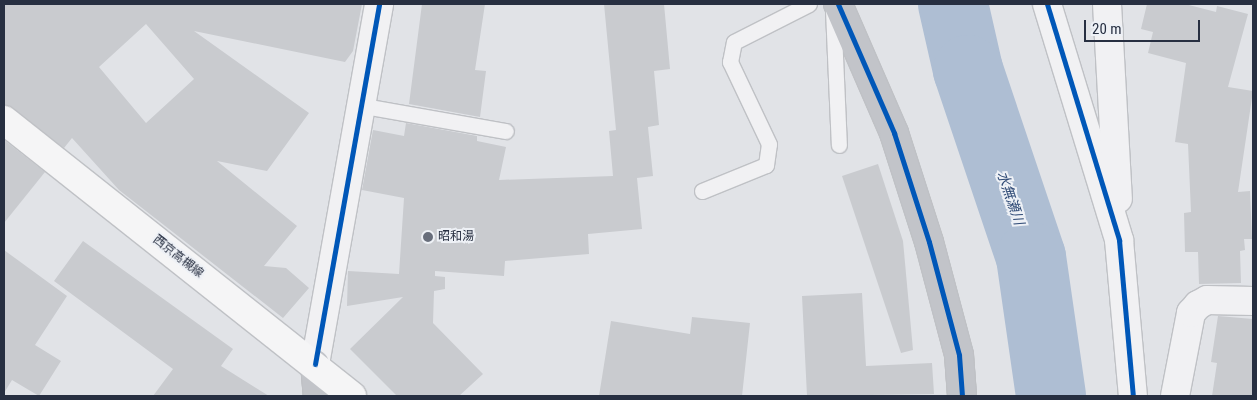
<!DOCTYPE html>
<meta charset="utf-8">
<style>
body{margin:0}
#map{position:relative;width:1257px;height:400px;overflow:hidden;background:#e1e3e7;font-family:"Roboto Condensed","Noto Sans JP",sans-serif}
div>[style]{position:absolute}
.river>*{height:70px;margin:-35px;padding:0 35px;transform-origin:35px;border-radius:35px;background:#aebed3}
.building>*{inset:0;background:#c9cbcf}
.roads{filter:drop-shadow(1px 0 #bfc1c5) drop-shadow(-1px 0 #bfc1c5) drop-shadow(0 1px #bfc1c5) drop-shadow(0 -1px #bfc1c5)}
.lane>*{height:15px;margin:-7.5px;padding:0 7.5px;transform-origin:7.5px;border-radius:7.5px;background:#f1f1f3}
.street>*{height:28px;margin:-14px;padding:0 14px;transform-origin:14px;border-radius:14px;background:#f1f1f3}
.secondary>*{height:28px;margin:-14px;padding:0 14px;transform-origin:14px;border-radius:14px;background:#c2c4c9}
.primary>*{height:28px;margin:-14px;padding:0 14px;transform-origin:14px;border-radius:14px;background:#f5f5f6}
.cycleway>*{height:5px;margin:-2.5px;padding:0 2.5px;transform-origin:2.5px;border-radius:2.5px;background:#0057b8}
.dots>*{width:14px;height:14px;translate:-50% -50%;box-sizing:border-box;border:2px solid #eef1f6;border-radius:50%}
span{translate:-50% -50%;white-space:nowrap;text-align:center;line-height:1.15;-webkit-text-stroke:4px #eef1f6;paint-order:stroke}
.poi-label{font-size:12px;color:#272f41}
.left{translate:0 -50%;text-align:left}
.street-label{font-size:12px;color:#272f41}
.water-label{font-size:14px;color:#304b76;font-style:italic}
.frame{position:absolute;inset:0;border:5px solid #272f41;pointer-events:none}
.scale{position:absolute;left:1084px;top:20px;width:116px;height:22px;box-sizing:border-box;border:2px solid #272f41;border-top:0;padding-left:6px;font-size:15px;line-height:18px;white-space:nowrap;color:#272f41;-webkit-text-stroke:4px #eef1f6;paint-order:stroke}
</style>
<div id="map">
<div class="river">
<div style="left:953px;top:4px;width:68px;rotate:77.2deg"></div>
<div style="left:968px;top:70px;width:197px;rotate:71.4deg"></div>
<div style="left:1031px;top:257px;width:140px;rotate:81.8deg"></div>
</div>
<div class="building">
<div style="clip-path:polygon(evenodd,4px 4px,362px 4px,353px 51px,345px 62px,194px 31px,309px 113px,267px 171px,217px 161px,297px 226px,264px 266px,286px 268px,309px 288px,283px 318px,119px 190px,72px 138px,64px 148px,4px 105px,4px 4px,146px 24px,194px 79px,146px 123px,99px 67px,146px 24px)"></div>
<div style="clip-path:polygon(422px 4px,485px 4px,475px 70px,486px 71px,480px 117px,409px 104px)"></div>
<div style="clip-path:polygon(604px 4px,664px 4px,670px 69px,654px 71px,659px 125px,648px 127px,653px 176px,637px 178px,642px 229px,588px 234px,589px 254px,505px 261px,504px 276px,435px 271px,435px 276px,445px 277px,445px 289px,434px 291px,433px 323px,483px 374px,459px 396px,397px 396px,350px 349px,403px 297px,347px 306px,348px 271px,399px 274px,404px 198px,362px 190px,373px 130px,404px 136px,406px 123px,477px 136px,477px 141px,506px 147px,499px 180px,613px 176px,609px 131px,616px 130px)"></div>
<div style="clip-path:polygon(1147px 4px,1185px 4px,1216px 12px,1217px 6px,1248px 14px,1228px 87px,1253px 91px,1238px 192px,1250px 191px,1252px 239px,1244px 239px,1245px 250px,1240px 251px,1241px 283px,1199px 284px,1198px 252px,1185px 252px,1184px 213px,1191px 212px,1188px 144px,1175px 142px,1186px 63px,1148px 53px,1153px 32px,1141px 29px)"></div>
<div style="clip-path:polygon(4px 140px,45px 172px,4px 223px)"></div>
<div style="clip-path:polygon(878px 164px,903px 241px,913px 350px,901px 353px,842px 176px)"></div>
<div style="clip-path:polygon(83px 241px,233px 349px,221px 366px,269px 396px,153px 396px,173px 369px,54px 281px)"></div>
<div style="clip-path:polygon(4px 250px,67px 296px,35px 345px,61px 361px,39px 396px,12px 380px,4px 393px)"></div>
<div style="clip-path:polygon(862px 293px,866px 366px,932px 363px,934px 394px,807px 396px,802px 296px)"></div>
<div style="clip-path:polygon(1218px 316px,1253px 319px,1253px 396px,1212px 396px,1217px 363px,1211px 362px)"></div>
<div style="clip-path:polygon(692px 317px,750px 323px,742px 396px,599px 396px,611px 321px,690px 334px)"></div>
</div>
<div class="roads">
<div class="lane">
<div style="left:833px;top:10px;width:135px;rotate:87.5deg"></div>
<div style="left:358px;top:105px;width:150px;rotate:10deg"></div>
<div style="left:702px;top:191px;width:69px;rotate:-22.1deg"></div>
<div style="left:766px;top:165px;width:21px;rotate:-82deg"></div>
<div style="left:769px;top:144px;width:91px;rotate:-115.4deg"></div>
<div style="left:730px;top:62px;width:20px;rotate:-79deg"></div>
<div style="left:734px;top:42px;width:84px;rotate:-26.9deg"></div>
</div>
<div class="street">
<div style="left:1047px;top:4px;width:247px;rotate:73deg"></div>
<div style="left:1119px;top:240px;width:157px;rotate:84.9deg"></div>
<div style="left:1107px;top:4px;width:195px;rotate:86.8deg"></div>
<div style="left:315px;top:364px;width:366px;rotate:-79.9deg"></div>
<div style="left:1175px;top:396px;width:85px;rotate:-79.1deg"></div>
<div style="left:1191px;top:313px;width:11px;rotate:-49deg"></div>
<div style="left:1198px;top:305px;width:10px;rotate:-29deg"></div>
<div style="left:1207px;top:300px;width:46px;rotate:1.2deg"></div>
</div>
<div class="secondary">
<div style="left:838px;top:4px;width:141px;rotate:66.5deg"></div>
<div style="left:894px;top:133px;width:114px;rotate:72.2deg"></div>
<div style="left:929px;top:242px;width:117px;rotate:75.1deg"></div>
<div style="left:959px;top:355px;width:41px;rotate:85.8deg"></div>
<div style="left:315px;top:364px;width:32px;rotate:85deg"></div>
</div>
<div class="primary">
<div style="left:4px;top:120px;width:444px;rotate:38.4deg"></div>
</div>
</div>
<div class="cycleway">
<div style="left:838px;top:4px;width:141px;rotate:66.5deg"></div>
<div style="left:894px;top:133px;width:114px;rotate:72.2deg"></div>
<div style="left:929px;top:242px;width:117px;rotate:75.1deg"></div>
<div style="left:959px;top:355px;width:41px;rotate:85.8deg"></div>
<div style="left:1047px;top:4px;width:247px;rotate:73deg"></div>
<div style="left:1119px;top:240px;width:157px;rotate:84.9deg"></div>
<div style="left:315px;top:364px;width:366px;rotate:-79.9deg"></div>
</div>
<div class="dots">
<div style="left:428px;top:237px;background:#686e7b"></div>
</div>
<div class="poi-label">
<span class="left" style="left:438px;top:237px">昭和湯</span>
</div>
<div class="street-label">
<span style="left:178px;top:257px;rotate:38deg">西京高槻線</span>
</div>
<div class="water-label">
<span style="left:1011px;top:198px;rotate:71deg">水無瀬川</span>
</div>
<div class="frame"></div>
<div class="scale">20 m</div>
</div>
